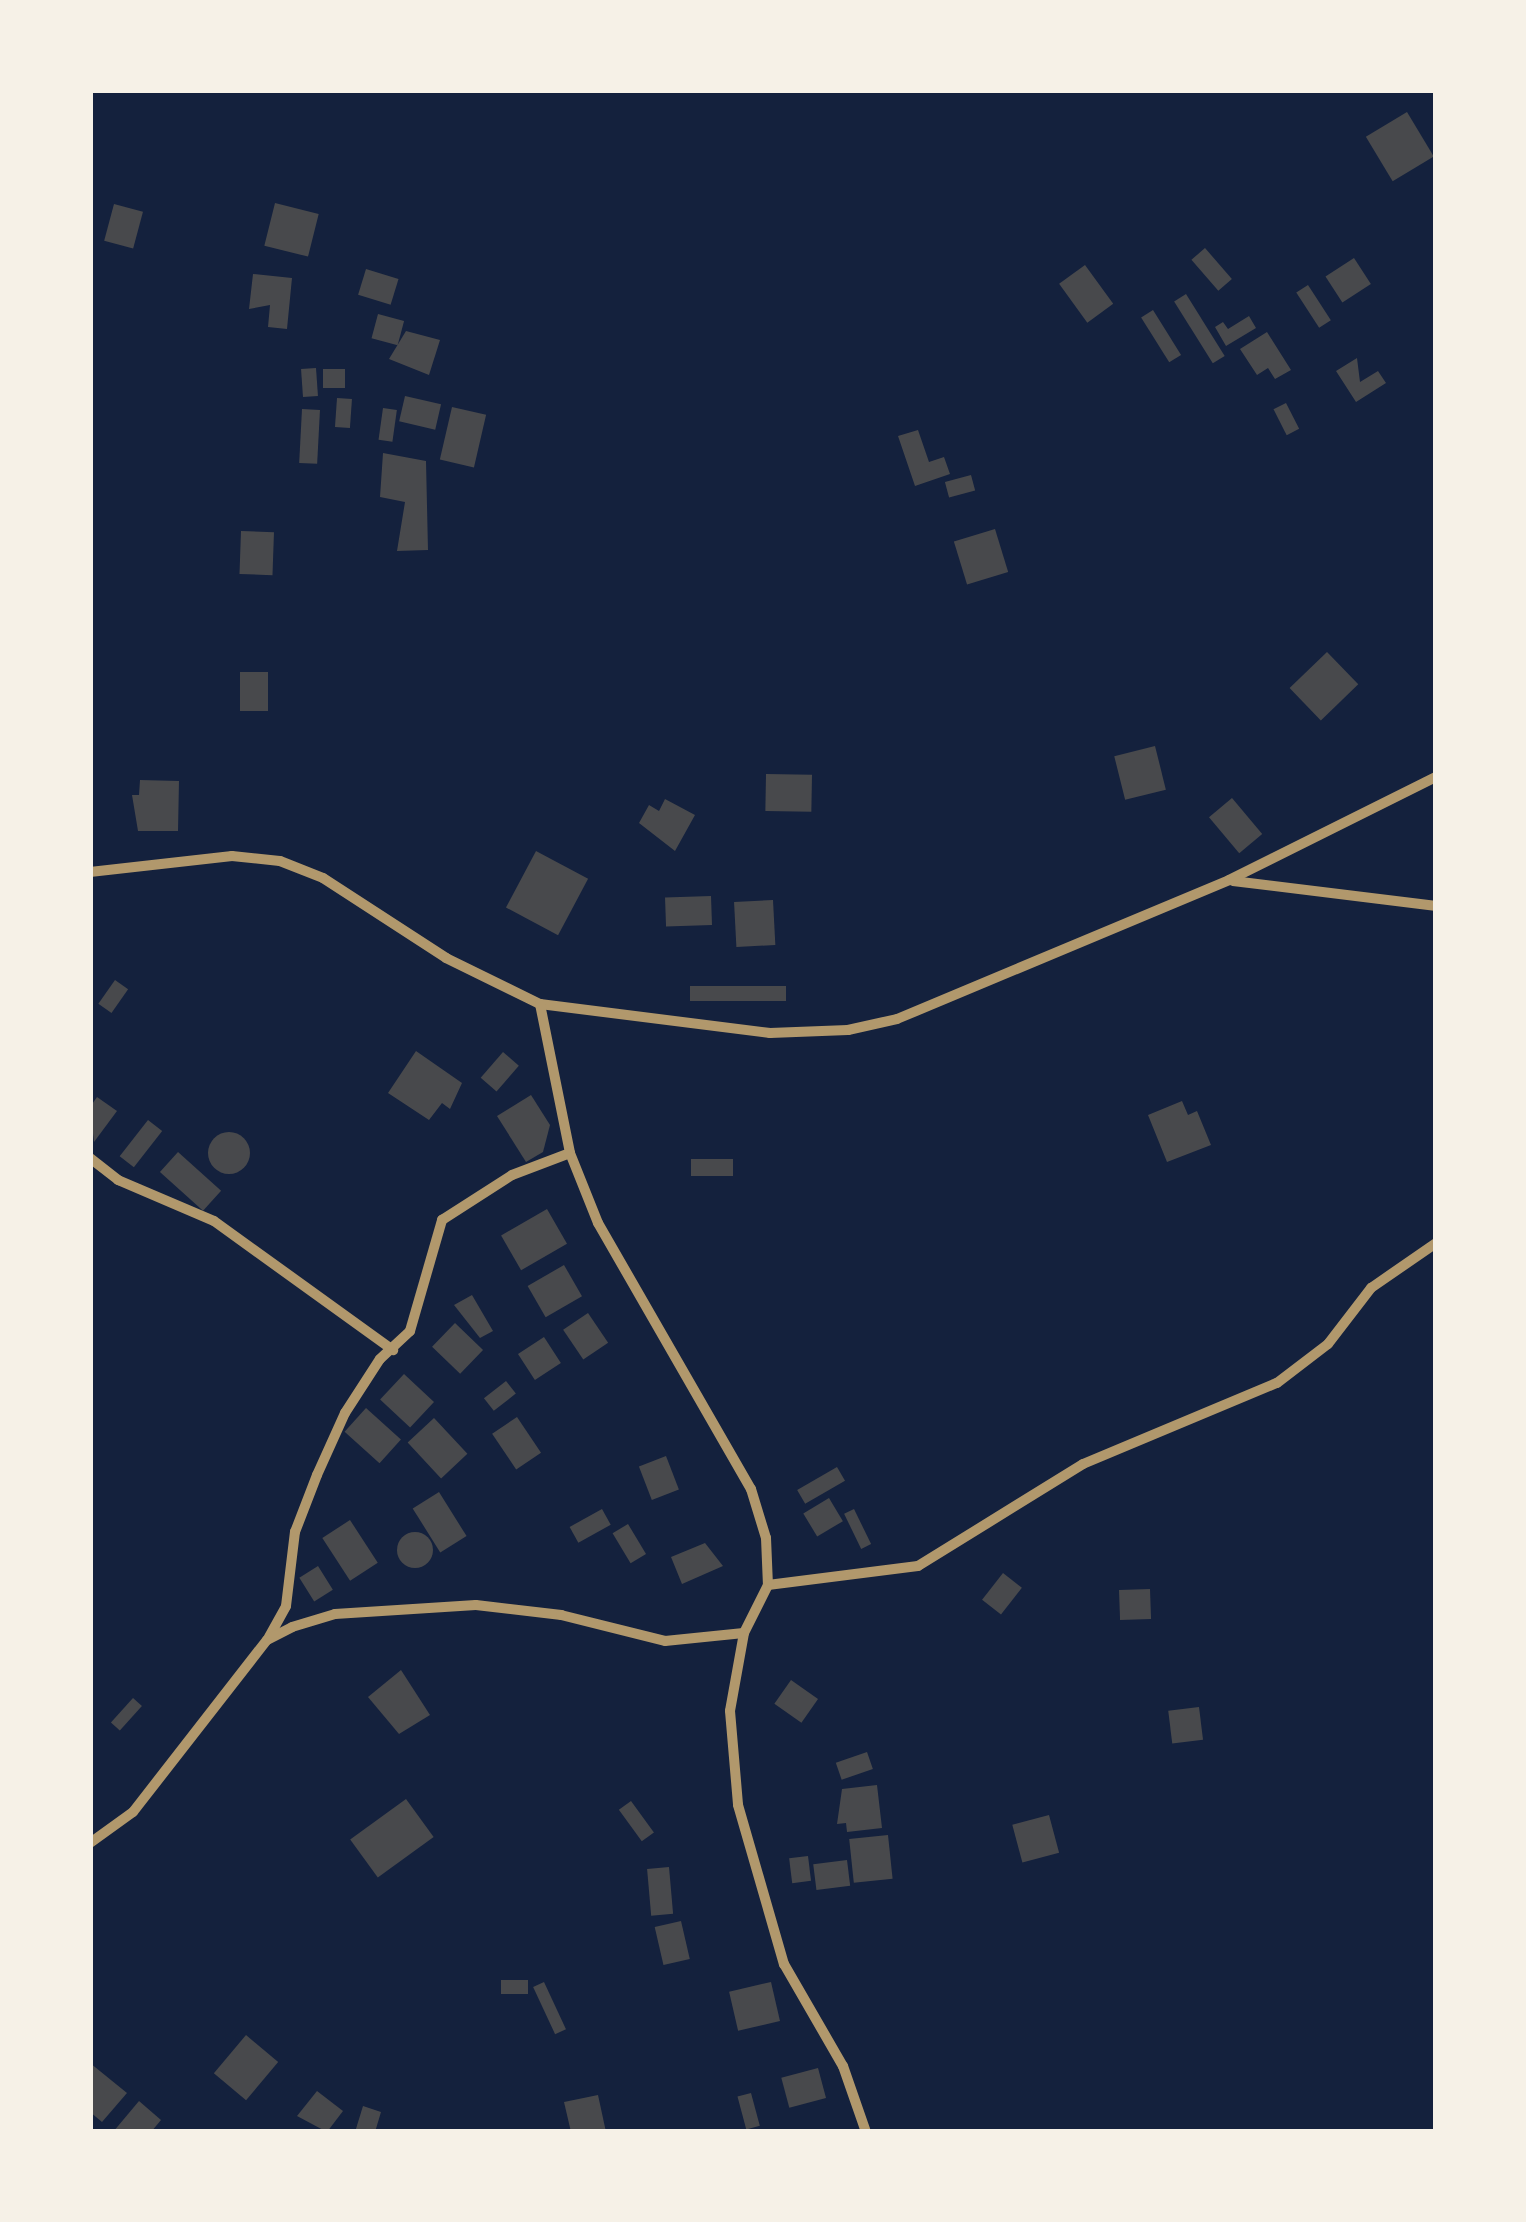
<!DOCTYPE html>
<style>
body{margin:0}
#map{position:relative;width:1526px;height:2222px;overflow:hidden;background:#14213d;font-family:Inter,sans-serif}
div>[style]{position:absolute}
.building>*{inset:0;background:#48494c;transform-origin:0 0}
.round{border-radius:50%}
.minor>*{height:10px;margin:-5px;padding:0 5px;transform-origin:5px;border-radius:5px;background:#b1986c}
span{translate:-50% -50%;white-space:nowrap;text-align:center;line-height:1.15;-webkit-text-stroke:10px #f6f1e7;paint-order:stroke}
.frame{position:absolute;inset:0;border:93px solid #f6f1e7;pointer-events:none}
</style>
<div id="map">
<div class="building">
<div style="left:1407px;top:112px;width:52px;height:48px;rotate:59deg"></div>
<div style="left:275px;top:203px;width:45px;height:44px;rotate:14deg"></div>
<div style="left:114px;top:204px;width:30px;height:38px;rotate:15deg"></div>
<div style="left:1205px;top:248px;width:41px;height:18px;rotate:49deg"></div>
<div style="left:1354px;top:258px;width:31px;height:34px;rotate:57deg"></div>
<div style="left:1085px;top:265px;width:48px;height:32px;rotate:54deg"></div>
<div style="left:366px;top:269px;width:34px;height:27px;rotate:17deg"></div>
<div style="clip-path:polygon(253px 274px,292px 278px,287px 329px,268px 327px,270px 305px,249px 309px)"></div>
<div style="left:1308px;top:285px;width:42px;height:14px;rotate:57deg"></div>
<div style="left:1186px;top:294px;width:73px;height:14px;rotate:58deg"></div>
<div style="left:1153px;top:310px;width:53px;height:14px;rotate:58deg"></div>
<div style="left:378px;top:314px;width:27px;height:25px;rotate:15deg"></div>
<div style="clip-path:polygon(1249px 316px,1256px 328px,1226px 346px,1215px 327px,1223px 322px,1228px 329px)"></div>
<div style="clip-path:polygon(406px 331px,440px 340px,429px 375px,389px 359px)"></div>
<div style="clip-path:polygon(1267px 332px,1291px 370px,1275px 379px,1268px 368px,1257px 375px,1240px 349px)"></div>
<div style="clip-path:polygon(1357px 358px,1360px 382px,1378px 371px,1386px 383px,1356px 402px,1336px 371px)"></div>
<div style="left:316px;top:368px;width:28px;height:15px;rotate:86deg"></div>
<div style="left:323px;top:369px;width:22px;height:19px"></div>
<div style="left:405px;top:396px;width:37px;height:26px;rotate:13deg"></div>
<div style="left:337px;top:398px;width:15px;height:29px;rotate:4deg"></div>
<div style="left:1286px;top:403px;width:29px;height:14px;rotate:63deg"></div>
<div style="left:452px;top:407px;width:35px;height:54px;rotate:13deg"></div>
<div style="left:383px;top:408px;width:14px;height:32px;rotate:8deg"></div>
<div style="left:302px;top:409px;width:18px;height:54px;rotate:3deg"></div>
<div style="clip-path:polygon(918px 430px,929px 462px,944px 457px,950px 474px,915px 486px,898px 436px)"></div>
<div style="clip-path:polygon(383px 453px,426px 461px,428px 550px,397px 551px,405px 502px,380px 497px)"></div>
<div style="left:971px;top:475px;width:16px;height:27px;rotate:75deg"></div>
<div style="left:995px;top:529px;width:45px;height:43px;rotate:73deg"></div>
<div style="left:241px;top:531px;width:33px;height:43px;rotate:2deg"></div>
<div style="left:1327px;top:652px;width:45px;height:52px;rotate:46deg"></div>
<div style="left:268px;top:672px;width:39px;height:28px;rotate:90deg"></div>
<div style="left:1155px;top:746px;width:45px;height:42px;rotate:76deg"></div>
<div style="left:766px;top:774px;width:46px;height:37px;rotate:1deg"></div>
<div style="clip-path:polygon(140px 780px,179px 781px,178px 831px,138px 831px,132px 795px,139px 795px)"></div>
<div style="left:1232px;top:798px;width:47px;height:30px;rotate:50deg"></div>
<div style="clip-path:polygon(665px 799px,695px 815px,675px 851px,639px 823px,649px 805px,659px 811px)"></div>
<div style="left:536px;top:851px;width:59px;height:64px;rotate:28deg"></div>
<div style="left:711px;top:896px;width:29px;height:46px;rotate:88deg"></div>
<div style="left:773px;top:900px;width:45px;height:39px;rotate:87deg"></div>
<div style="left:115px;top:980px;width:16px;height:29px;rotate:35deg"></div>
<div style="left:786px;top:986px;width:15px;height:96px;rotate:90deg"></div>
<div style="clip-path:polygon(416px 1051px,462px 1083px,450px 1109px,442px 1103px,429px 1120px,388px 1093px)"></div>
<div style="left:503px;top:1052px;width:21px;height:34px;rotate:41deg"></div>
<div style="clip-path:polygon(531px 1095px,550px 1125px,543px 1152px,526px 1162px,497px 1116px)"></div>
<div style="clip-path:polygon(97px 1097px,117px 1111px,94px 1142px,90px 1107px)"></div>
<div style="clip-path:polygon(1182px 1101px,1188px 1115px,1197px 1111px,1211px 1145px,1167px 1162px,1148px 1115px)"></div>
<div style="left:148px;top:1120px;width:18px;height:46px;rotate:38deg"></div>
<div class="round" style="left:208px;top:1132px;width:42px;height:42px"></div>
<div style="left:178px;top:1152px;width:58px;height:27px;rotate:42deg"></div>
<div style="left:691px;top:1159px;width:42px;height:17px"></div>
<div style="left:547px;top:1209px;width:40px;height:53px;rotate:60deg"></div>
<div style="left:564px;top:1265px;width:36px;height:42px;rotate:60deg"></div>
<div style="clip-path:polygon(472px 1295px,493px 1331px,480px 1338px,454px 1305px)"></div>
<div style="left:588px;top:1313px;width:36px;height:30px;rotate:56deg"></div>
<div style="left:455px;top:1323px;width:39px;height:33px;rotate:44deg"></div>
<div style="left:544px;top:1337px;width:31px;height:31px;rotate:57deg"></div>
<div style="left:404px;top:1374px;width:41px;height:35px;rotate:43deg"></div>
<div style="left:506px;top:1381px;width:16px;height:28px;rotate:52deg"></div>
<div style="left:366px;top:1408px;width:47px;height:32px;rotate:42deg"></div>
<div style="left:517px;top:1417px;width:43px;height:30px;rotate:56deg"></div>
<div style="left:434px;top:1418px;width:49px;height:36px;rotate:47deg"></div>
<div style="left:666px;top:1456px;width:36px;height:29px;rotate:69deg"></div>
<div style="left:837px;top:1467px;width:16px;height:46px;rotate:60deg"></div>
<div style="left:439px;top:1492px;width:52px;height:31px;rotate:58deg"></div>
<div style="left:829px;top:1498px;width:27px;height:30px;rotate:59deg"></div>
<div style="left:602px;top:1509px;width:18px;height:37px;rotate:61deg"></div>
<div style="left:854px;top:1509px;width:39px;height:11px;rotate:64deg"></div>
<div style="left:350px;top:1520px;width:51px;height:33px;rotate:57deg"></div>
<div style="left:628px;top:1524px;width:35px;height:18px;rotate:59deg"></div>
<div class="round" style="left:397px;top:1532px;width:36px;height:36px"></div>
<div style="clip-path:polygon(705px 1543px,723px 1566px,682px 1584px,671px 1557px)"></div>
<div style="left:318px;top:1566px;width:28px;height:22px;rotate:58deg"></div>
<div style="left:1003px;top:1573px;width:24px;height:34px;rotate:38deg"></div>
<div style="left:1150px;top:1589px;width:30px;height:31px;rotate:88deg"></div>
<div style="clip-path:polygon(401px 1670px,430px 1715px,399px 1734px,368px 1697px)"></div>
<div style="left:791px;top:1680px;width:33px;height:29px;rotate:35deg"></div>
<div style="left:133px;top:1698px;width:12px;height:33px;rotate:42deg"></div>
<div style="left:1199px;top:1707px;width:33px;height:31px;rotate:83deg"></div>
<div style="left:867px;top:1752px;width:18px;height:33px;rotate:71deg"></div>
<div style="clip-path:polygon(877px 1785px,882px 1828px,847px 1832px,846px 1823px,837px 1824px,842px 1789px)"></div>
<div style="left:406px;top:1799px;width:47px;height:69px;rotate:54deg"></div>
<div style="left:631px;top:1801px;width:39px;height:15px;rotate:54deg"></div>
<div style="left:1049px;top:1815px;width:39px;height:38px;rotate:75deg"></div>
<div style="left:888px;top:1835px;width:44px;height:39px;rotate:84deg"></div>
<div style="left:808px;top:1856px;width:25px;height:19px;rotate:83deg"></div>
<div style="left:847px;top:1860px;width:26px;height:34px;rotate:83deg"></div>
<div style="left:669px;top:1867px;width:47px;height:22px;rotate:85deg"></div>
<div style="left:681px;top:1921px;width:39px;height:27px;rotate:77deg"></div>
<div style="left:501px;top:1980px;width:27px;height:14px"></div>
<div style="left:544px;top:1982px;width:52px;height:12px;rotate:65deg"></div>
<div style="left:771px;top:1982px;width:40px;height:43px;rotate:77deg"></div>
<div style="left:246px;top:2035px;width:42px;height:50px;rotate:40deg"></div>
<div style="clip-path:polygon(90px 2063px,127px 2093px,102px 2122px,90px 2112px)"></div>
<div style="left:818px;top:2068px;width:31px;height:38px;rotate:75deg"></div>
<div style="clip-path:polygon(317px 2091px,343px 2111px,327px 2132px,297px 2116px)"></div>
<div style="left:751px;top:2093px;width:34px;height:14px;rotate:75deg"></div>
<div style="clip-path:polygon(598px 2095px,606px 2132px,571px 2132px,564px 2102px)"></div>
<div style="clip-path:polygon(139px 2101px,161px 2120px,151px 2132px,113px 2132px)"></div>
<div style="clip-path:polygon(363px 2106px,381px 2112px,375px 2132px,355px 2132px)"></div>
</div>
<div class="minor">
<div style="left:90px;top:872px;width:143px;rotate:-6.4deg"></div>
<div style="left:232px;top:856px;width:48px;rotate:5.9deg"></div>
<div style="left:280px;top:861px;width:46px;rotate:21.6deg"></div>
<div style="left:323px;top:878px;width:147px;rotate:33deg"></div>
<div style="left:446px;top:958px;width:105px;rotate:26.1deg"></div>
<div style="left:540px;top:1004px;width:232px;rotate:7.2deg"></div>
<div style="left:770px;top:1033px;width:78px;rotate:-2.2deg"></div>
<div style="left:848px;top:1030px;width:50px;rotate:-12.7deg"></div>
<div style="left:897px;top:1019px;width:360px;rotate:-22.7deg"></div>
<div style="left:1229px;top:880px;width:231px;rotate:-26.5deg"></div>
<div style="left:1233px;top:881px;width:205px;rotate:7deg"></div>
<div style="left:540px;top:1004px;width:152px;rotate:78.6deg"></div>
<div style="left:570px;top:1153px;width:75px;rotate:68.2deg"></div>
<div style="left:598px;top:1223px;width:307px;rotate:60.1deg"></div>
<div style="left:751px;top:1489px;width:51px;rotate:73deg"></div>
<div style="left:766px;top:1538px;width:47px;rotate:87.6deg"></div>
<div style="left:768px;top:1585px;width:54px;rotate:116.6deg"></div>
<div style="left:744px;top:1633px;width:79px;rotate:100.2deg"></div>
<div style="left:730px;top:1711px;width:94px;rotate:85.1deg"></div>
<div style="left:738px;top:1805px;width:166px;rotate:73.9deg"></div>
<div style="left:784px;top:1964px;width:118px;rotate:60deg"></div>
<div style="left:843px;top:2066px;width:70px;rotate:70.8deg"></div>
<div style="left:90px;top:1158px;width:36px;rotate:38deg"></div>
<div style="left:118px;top:1180px;width:104px;rotate:23.1deg"></div>
<div style="left:214px;top:1221px;width:221px;rotate:35.8deg"></div>
<div style="left:768px;top:1585px;width:151px;rotate:-7.2deg"></div>
<div style="left:918px;top:1566px;width:194px;rotate:-31.7deg"></div>
<div style="left:1083px;top:1464px;width:210px;rotate:-22.7deg"></div>
<div style="left:1277px;top:1383px;width:64px;rotate:-37.4deg"></div>
<div style="left:1328px;top:1344px;width:71px;rotate:-52.5deg"></div>
<div style="left:1371px;top:1288px;width:79px;rotate:-34.7deg"></div>
<div style="left:269px;top:1637px;width:35px;rotate:-61deg"></div>
<div style="left:286px;top:1606px;width:75px;rotate:-83.1deg"></div>
<div style="left:295px;top:1532px;width:61px;rotate:-68.9deg"></div>
<div style="left:317px;top:1475px;width:68px;rotate:-65.7deg"></div>
<div style="left:345px;top:1413px;width:64px;rotate:-57.1deg"></div>
<div style="left:380px;top:1359px;width:41px;rotate:-43deg"></div>
<div style="left:410px;top:1331px;width:116px;rotate:-73.9deg"></div>
<div style="left:442px;top:1220px;width:83px;rotate:-32.7deg"></div>
<div style="left:512px;top:1175px;width:62px;rotate:-20.8deg"></div>
<div style="left:90px;top:1843px;width:53px;rotate:-35.8deg"></div>
<div style="left:133px;top:1812px;width:218px;rotate:-52.1deg"></div>
<div style="left:267px;top:1640px;width:28px;rotate:-27deg"></div>
<div style="left:292px;top:1627px;width:45px;rotate:-16.8deg"></div>
<div style="left:335px;top:1614px;width:141px;rotate:-3.7deg"></div>
<div style="left:476px;top:1605px;width:86px;rotate:6.7deg"></div>
<div style="left:561px;top:1615px;width:107px;rotate:14deg"></div>
<div style="left:665px;top:1641px;width:79px;rotate:-5.8deg"></div>
</div>
<div class="frame"></div>
</div>
